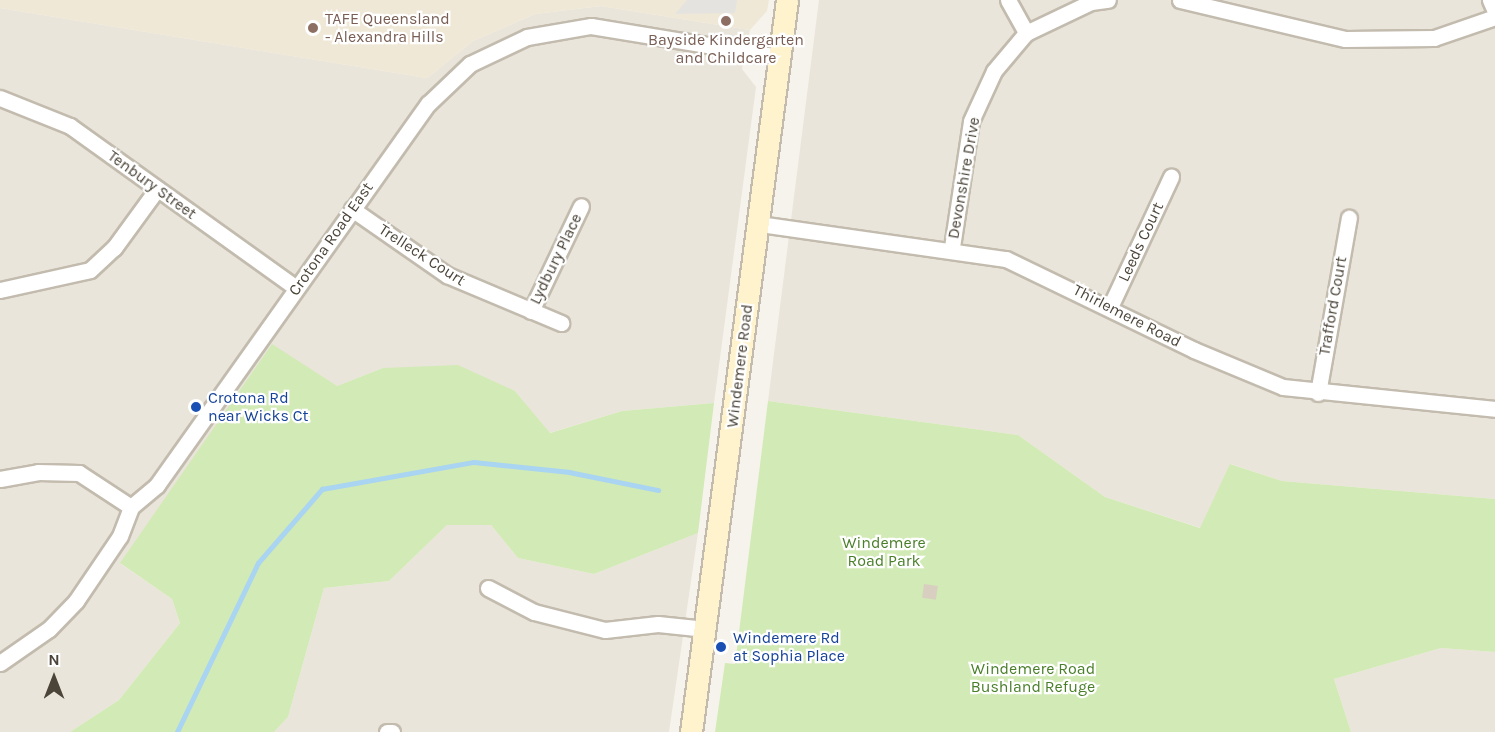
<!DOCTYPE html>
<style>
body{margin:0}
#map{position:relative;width:1495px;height:732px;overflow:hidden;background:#f6f3ec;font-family:Karla,sans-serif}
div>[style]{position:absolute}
.residential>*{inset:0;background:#eae5da}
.education>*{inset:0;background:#efe8d6}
.green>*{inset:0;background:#d2eab5}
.parking>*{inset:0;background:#e5e3e0}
.stream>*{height:4.5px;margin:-2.25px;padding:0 2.25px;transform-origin:2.25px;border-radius:2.25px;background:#a9d4f2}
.building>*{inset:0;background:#d8cfc1;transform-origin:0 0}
.roads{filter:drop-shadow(2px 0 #c2bbae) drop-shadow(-2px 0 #c2bbae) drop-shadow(0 2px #c2bbae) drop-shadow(0 -2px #c2bbae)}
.street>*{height:15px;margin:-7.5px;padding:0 7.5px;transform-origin:7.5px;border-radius:7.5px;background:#fff}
.secondary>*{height:21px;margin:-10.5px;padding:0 10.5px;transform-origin:10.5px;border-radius:10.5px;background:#fff3cd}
.dots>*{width:16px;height:16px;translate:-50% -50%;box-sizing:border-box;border:3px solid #fff;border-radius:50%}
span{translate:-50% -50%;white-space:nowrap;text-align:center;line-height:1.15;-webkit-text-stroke:4.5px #fff;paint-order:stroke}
.education-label{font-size:16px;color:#785e54}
.left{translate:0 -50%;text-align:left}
.street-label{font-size:16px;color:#4b4439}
.transit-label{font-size:16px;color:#164399}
.park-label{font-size:16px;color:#4a7f2a}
.north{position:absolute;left:24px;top:648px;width:60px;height:60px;-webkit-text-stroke:4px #fff;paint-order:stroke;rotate:0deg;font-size:16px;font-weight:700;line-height:24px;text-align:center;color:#4b4439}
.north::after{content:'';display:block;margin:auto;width:21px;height:27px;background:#4b4439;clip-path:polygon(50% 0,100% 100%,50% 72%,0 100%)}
</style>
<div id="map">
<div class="residential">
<div style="clip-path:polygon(819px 0,1495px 0,1495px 499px,1282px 481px,1231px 464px,1201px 528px,1105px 497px,1018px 435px,768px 401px)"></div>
<div style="clip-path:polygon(601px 6px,750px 30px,742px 69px,756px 87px,714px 403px,622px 411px,549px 433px,515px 391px,383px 368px,337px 386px,121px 564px,172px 599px,180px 623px,119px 700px,70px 732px,0 732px,0 8px,427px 78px,473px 41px,535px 14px)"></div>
<div style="clip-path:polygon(447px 525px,491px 525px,518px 558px,594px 574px,698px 533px,669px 732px,274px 732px,288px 717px,324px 588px,389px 581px)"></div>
<div style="clip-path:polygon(1441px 648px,1495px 652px,1495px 732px,1351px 732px,1334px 679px)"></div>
</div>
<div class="education">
<div style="clip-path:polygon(0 0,769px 0,767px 11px,750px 30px,601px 6px,535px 14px,473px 41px,427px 78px,0 8px)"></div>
</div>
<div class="green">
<div style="clip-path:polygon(272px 344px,337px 386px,383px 368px,458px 365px,515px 391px,550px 433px,622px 411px,714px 403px,698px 533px,594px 574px,518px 558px,491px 525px,447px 525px,389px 581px,324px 588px,288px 717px,274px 732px,70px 732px,119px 700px,180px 623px,172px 599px,120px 563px)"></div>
<div style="clip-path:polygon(768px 401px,1018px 435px,1105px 497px,1200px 528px,1230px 464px,1282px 481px,1495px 499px,1495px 652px,1441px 648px,1334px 679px,1351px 732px,715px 732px,725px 663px,735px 664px)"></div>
</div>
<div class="parking">
<div style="clip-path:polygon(687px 0,737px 0,735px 13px,675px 14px)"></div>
</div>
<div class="stream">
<div style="left:177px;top:732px;width:187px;rotate:-64.4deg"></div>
<div style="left:258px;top:563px;width:98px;rotate:-49.1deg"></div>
<div style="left:322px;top:489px;width:154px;rotate:-10.1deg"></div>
<div style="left:474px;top:462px;width:96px;rotate:6deg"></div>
<div style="left:569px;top:472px;width:91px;rotate:11.4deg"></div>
</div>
<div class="building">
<div style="left:924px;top:584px;width:14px;height:14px;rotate:8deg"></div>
</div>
<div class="roads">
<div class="street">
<div style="left:1008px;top:0;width:38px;rotate:61deg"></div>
<div style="left:1180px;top:0;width:170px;rotate:13.3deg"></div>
<div style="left:1345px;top:39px;width:89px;rotate:-0.6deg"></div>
<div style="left:1434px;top:38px;width:65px;rotate:-19deg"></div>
<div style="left:1490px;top:0;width:12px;rotate:66deg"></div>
<div style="left:0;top:98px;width:75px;rotate:21.8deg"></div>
<div style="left:70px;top:126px;width:278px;rotate:35.6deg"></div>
<div style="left:352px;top:209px;width:116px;rotate:34.8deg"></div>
<div style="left:447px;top:275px;width:124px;rotate:22.8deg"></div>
<div style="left:759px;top:224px;width:249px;rotate:8.1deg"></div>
<div style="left:1006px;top:259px;width:209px;rotate:25.8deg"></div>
<div style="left:1194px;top:350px;width:96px;rotate:22.6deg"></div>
<div style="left:1283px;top:387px;width:213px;rotate:5.9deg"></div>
<div style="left:952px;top:247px;width:127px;rotate:-81.4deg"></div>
<div style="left:971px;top:121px;width:55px;rotate:-65.3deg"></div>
<div style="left:994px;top:71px;width:50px;rotate:-49.9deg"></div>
<div style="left:1026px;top:33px;width:72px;rotate:-25.5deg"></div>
<div style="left:1091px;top:2px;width:17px;rotate:-7deg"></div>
<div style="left:0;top:290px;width:92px;rotate:-12.5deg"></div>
<div style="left:90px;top:270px;width:33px;rotate:-43deg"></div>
<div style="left:114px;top:248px;width:73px;rotate:-53.9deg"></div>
<div style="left:1110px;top:307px;width:144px;rotate:-64.9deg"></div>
<div style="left:531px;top:311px;width:116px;rotate:-64.5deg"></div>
<div style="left:1318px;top:393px;width:178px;rotate:-80deg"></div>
<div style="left:0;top:479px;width:39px;rotate:-10deg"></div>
<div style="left:38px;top:472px;width:41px;rotate:1.4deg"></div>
<div style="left:79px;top:473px;width:62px;rotate:33.2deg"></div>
<div style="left:488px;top:588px;width:52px;rotate:27.6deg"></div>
<div style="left:534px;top:612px;width:73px;rotate:14.2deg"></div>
<div style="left:605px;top:630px;width:53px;rotate:-6.5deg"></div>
<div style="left:658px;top:624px;width:48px;rotate:5.9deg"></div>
<div style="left:0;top:663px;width:60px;rotate:-34.8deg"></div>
<div style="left:49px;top:629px;width:39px;rotate:-46deg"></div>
<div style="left:76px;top:601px;width:78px;rotate:-55.9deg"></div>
<div style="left:120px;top:536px;width:31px;rotate:-69deg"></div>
<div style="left:131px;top:507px;width:34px;rotate:-40deg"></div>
<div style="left:157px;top:485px;width:468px;rotate:-54.6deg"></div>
<div style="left:428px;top:104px;width:58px;rotate:-43.6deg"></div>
<div style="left:470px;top:64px;width:63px;rotate:-25.3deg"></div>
<div style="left:527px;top:37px;width:65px;rotate:-9.8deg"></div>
<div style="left:591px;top:26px;width:192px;rotate:9.3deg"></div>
<div style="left:387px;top:732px;width:5px"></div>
</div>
<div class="secondary">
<div style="left:691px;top:732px;width:738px;rotate:-82.53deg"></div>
</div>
</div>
<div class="dots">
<div style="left:726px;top:21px;background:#8d6e63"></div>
<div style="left:313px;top:28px;background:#8d6e63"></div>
<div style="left:196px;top:407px;background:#1a4fb4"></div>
<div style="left:721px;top:647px;background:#1a4fb4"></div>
</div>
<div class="education-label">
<span class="left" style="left:325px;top:28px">TAFE Queensland<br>- Alexandra Hills</span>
<span style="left:726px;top:49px">Bayside Kindergarten<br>and Childcare</span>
</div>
<div class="street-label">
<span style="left:964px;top:178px;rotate:-80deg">Devonshire Drive</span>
<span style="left:152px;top:185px;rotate:36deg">Tenbury Street</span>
<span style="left:331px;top:239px;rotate:-55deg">Crotona Road East</span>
<span style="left:1141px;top:242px;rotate:-65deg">Leeds Court</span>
<span style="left:422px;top:255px;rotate:33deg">Trelleck Court</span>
<span style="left:556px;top:259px;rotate:-64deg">Lydbury Place</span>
<span style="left:1333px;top:306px;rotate:-80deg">Trafford Court</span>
<span style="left:1127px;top:316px;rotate:27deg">Thirlemere Road</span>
<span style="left:740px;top:366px;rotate:-83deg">Windemere Road</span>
</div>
<div class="transit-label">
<span class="left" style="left:208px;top:407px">Crotona Rd<br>near Wicks Ct</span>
<span class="left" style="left:733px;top:647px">Windemere Rd<br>at Sophia Place</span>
</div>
<div class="park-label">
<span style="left:884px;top:552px">Windemere<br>Road Park</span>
<span style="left:1033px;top:678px">Windemere Road<br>Bushland Refuge</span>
</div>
<div class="north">N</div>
</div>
